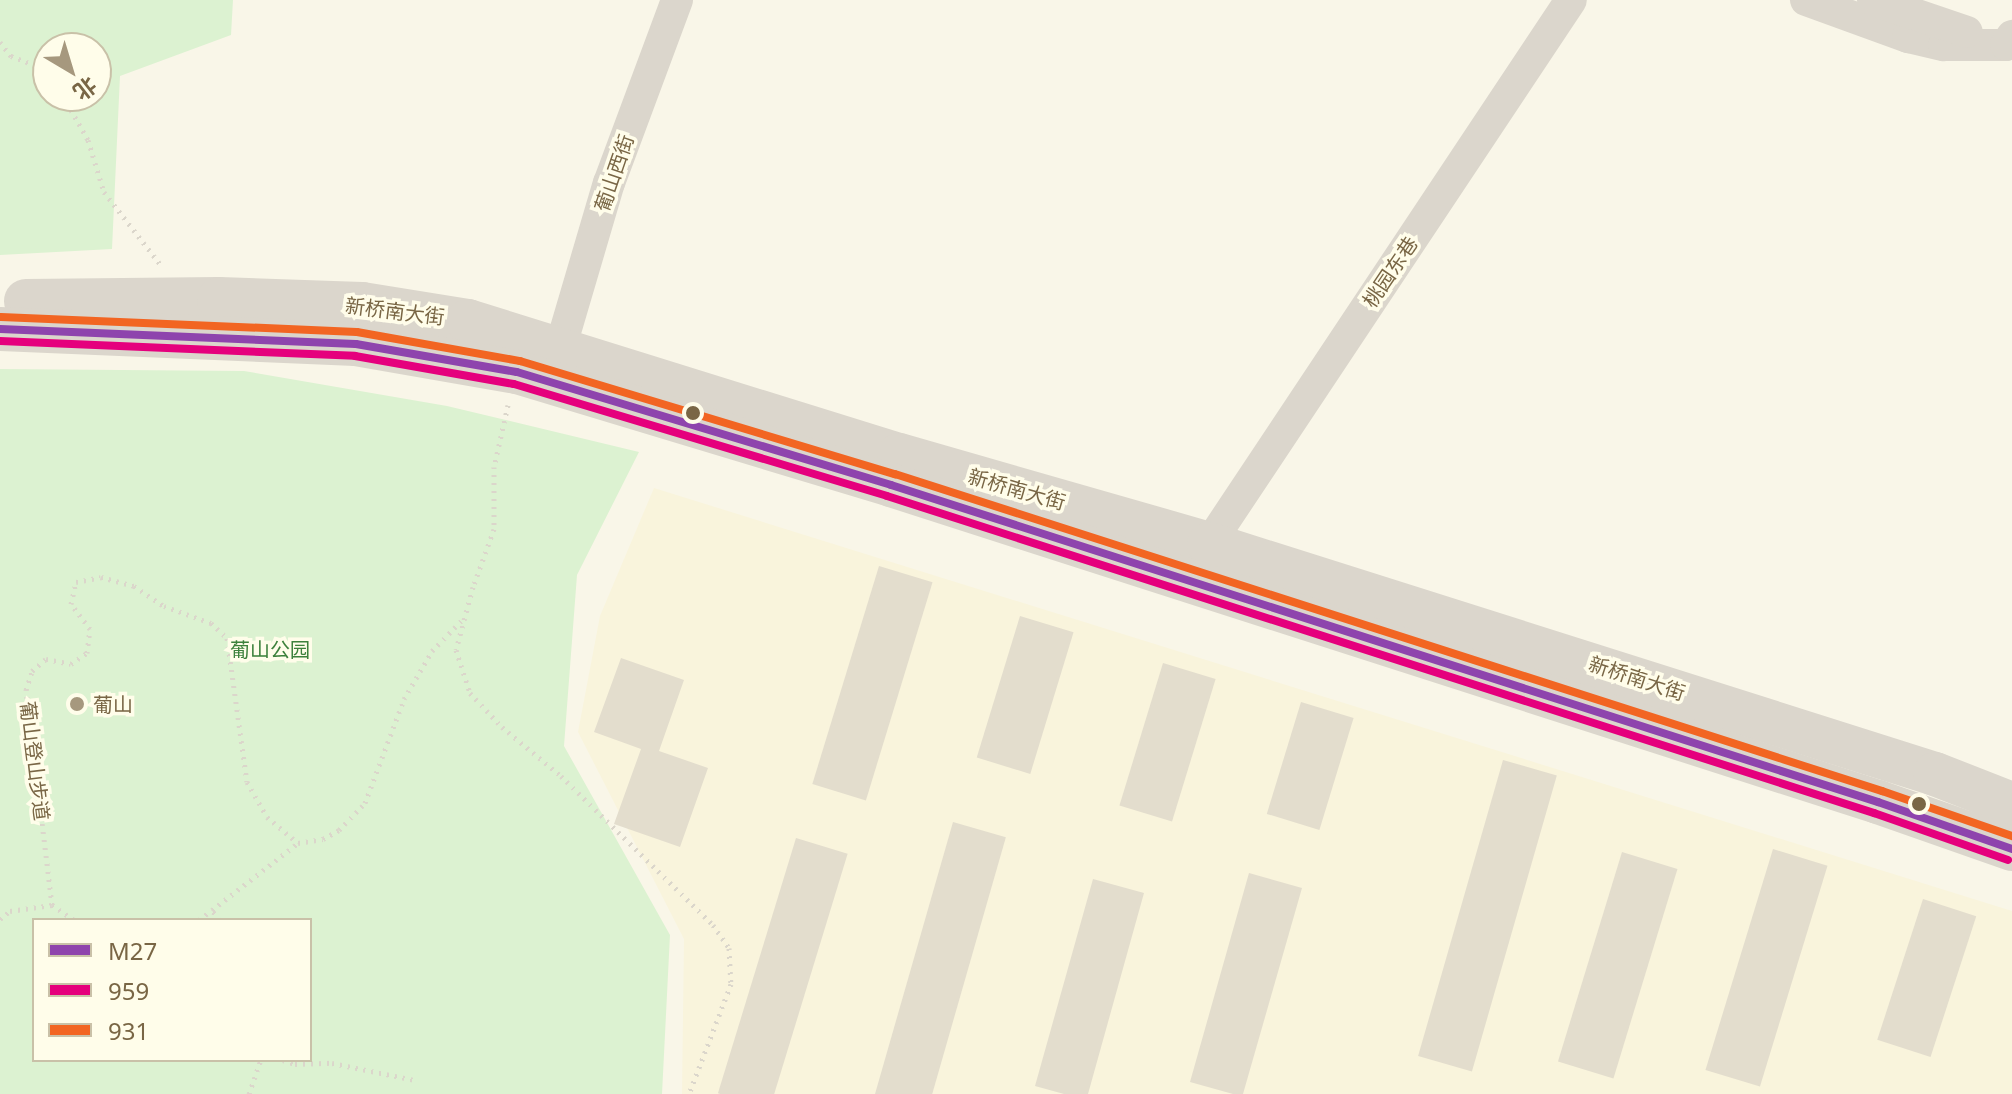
<!DOCTYPE html>
<meta charset="utf-8">
<style>
body{margin:0}
#map{position:relative;width:2012px;height:1094px;overflow:hidden;background:#f9f6e8;font-family:"Noto Sans","Noto Sans SC",sans-serif}
div>[style]{position:absolute}
.residential>*{inset:0;background:#f9f4dc}
.green>*{inset:0;background:#dcf2d1}
.building>*{inset:0;background:#e3ddcd;transform-origin:0 0}
.path>*{height:5px;margin-top:-2.5px;transform-origin:0;background:repeating-linear-gradient(90deg,#dbd6cb 0 2px,transparent 0 8px)}
.street>*{height:32px;margin:-16px;padding:0 16px;transform-origin:16px;border-radius:16px;background:#dbd6cc}
.secondary>*{height:44px;margin:-22px;padding:0 22px;transform-origin:22px;border-radius:22px;background:#dbd6cc}
.bus-1>*{height:8px;margin:-4px;padding:0 4px;transform-origin:4px;border-radius:4px;background:#8e44ad}
.bus-2>*{height:8px;margin:-4px;padding:0 4px;transform-origin:4px;border-radius:4px;background:#e5007d}
.bus-3>*{height:8px;margin:-4px;padding:0 4px;transform-origin:4px;border-radius:4px;background:#f26522}
.dots>*{width:22px;height:22px;translate:-50% -50%;box-sizing:border-box;border:4px solid #fffdea;border-radius:50%}
span{translate:-50% -50%;white-space:nowrap;text-align:center;line-height:1.15;-webkit-text-stroke:7px #fffdea;paint-order:stroke}
.street-label{font-size:20px;color:#796645}
.park-label{font-size:20px;color:#3d813c}
.poi-label{font-size:20px;color:#796645}
.left{translate:0 -50%;text-align:left}
.legend{position:absolute;left:32px;top:918px;width:280px;height:144px;box-sizing:border-box;background:#fffdea;border:2px solid #c9c1a8;margin:0;padding:10px 14px;list-style:none;font-size:24px;color:#796645}
.legend li{display:flex;align-items:center;gap:16px;height:40px}
.legend b{width:40px;border:2px solid #c9c1a8}
.north{position:absolute;left:32px;top:32px;width:80px;height:80px;box-sizing:border-box;background:#fffdea;border:2px solid #c9c1a8;border-radius:50%;rotate:142deg;font-size:22px;font-weight:700;line-height:32px;text-align:center;color:#796645}
.north::after{content:'';display:block;margin:auto;width:28px;height:36px;background:#a6987e;clip-path:polygon(50% 0,100% 100%,50% 72%,0 100%)}
</style>
<div id="map">
<div class="residential">
<div style="clip-path:polygon(654px 488px,2012px 911px,2012px 1094px,682px 1094px,684px 939px,578px 732px,600px 616px)"></div>
</div>
<div class="green">
<div style="clip-path:polygon(evenodd,0 0,233px 0,231px 35px,120px 76px,112px 249px,0 255px,0 0,48px 48px,96px 48px,96px 96px,48px 96px,48px 48px)"></div>
<div style="clip-path:polygon(evenodd,0 369px,244px 371px,447px 406px,639px 452px,577px 575px,564px 746px,670px 935px,662px 1094px,0 1094px,0 369px,34px 920px,310px 920px,310px 1060px,34px 1060px,34px 920px)"></div>
</div>
<div class="building">
<div style="left:879px;top:566px;width:56px;height:228px;rotate:17deg"></div>
<div style="left:1020px;top:616px;width:56px;height:148px;rotate:17deg"></div>
<div style="clip-path:polygon(621px 658px,684px 680px,659px 751px,708px 768px,680px 847px,614px 824px,641px 749px,594px 732px)"></div>
<div style="left:1163px;top:663px;width:55px;height:149px;rotate:17deg"></div>
<div style="left:1301px;top:702px;width:55px;height:117px;rotate:17deg"></div>
<div style="left:1503px;top:760px;width:56px;height:308px;rotate:16deg"></div>
<div style="left:953px;top:822px;width:55px;height:283px;rotate:16deg"></div>
<div style="left:796px;top:838px;width:54px;height:267px;rotate:17deg"></div>
<div style="left:1773px;top:849px;width:57px;height:231px;rotate:17deg"></div>
<div style="left:1622px;top:852px;width:58px;height:219px;rotate:17deg"></div>
<div style="clip-path:polygon(1249px 873px,1302px 888px,1243px 1094px,1233px 1094px,1190px 1082px)"></div>
<div style="clip-path:polygon(1093px 879px,1144px 893px,1088px 1094px,1064px 1094px,1035px 1086px)"></div>
<div style="left:1923px;top:899px;width:56px;height:148px;rotate:18deg"></div>
</div>
<div class="path">
<div style="left:0;top:42px;width:18px;rotate:52deg"></div>
<div style="left:11px;top:56px;width:40px;rotate:21deg"></div>
<div style="left:63px;top:96px;width:51px;rotate:60.4deg"></div>
<div style="left:88px;top:140px;width:54px;rotate:72.9deg"></div>
<div style="left:104px;top:192px;width:91px;rotate:52.1deg"></div>
<div style="left:508px;top:405px;width:64px;rotate:102.7deg"></div>
<div style="left:494px;top:467px;width:62px;rotate:90deg"></div>
<div style="left:494px;top:529px;width:62px;rotate:109.9deg"></div>
<div style="left:473px;top:587px;width:65px;rotate:105.1deg"></div>
<div style="left:456px;top:650px;width:45px;rotate:72deg"></div>
<div style="left:470px;top:693px;width:47px;rotate:46.7deg"></div>
<div style="left:502px;top:727px;width:77px;rotate:39.7deg"></div>
<div style="left:561px;top:776px;width:213px;rotate:44.4deg"></div>
<div style="left:713px;top:925px;width:28px;rotate:55deg"></div>
<div style="left:729px;top:948px;width:36px;rotate:87deg"></div>
<div style="left:731px;top:984px;width:118px;rotate:110.9deg"></div>
<div style="left:52px;top:905px;width:27px;rotate:34deg"></div>
<div style="left:0;top:919px;width:13px;rotate:-39deg"></div>
<div style="left:10px;top:911px;width:42px;rotate:-8.1deg"></div>
<div style="left:52px;top:905px;width:217px;rotate:-96.9deg"></div>
<div style="left:26px;top:690px;width:20px;rotate:-72deg"></div>
<div style="left:32px;top:671px;width:18px;rotate:-41deg"></div>
<div style="left:46px;top:659px;width:25px;rotate:11deg"></div>
<div style="left:71px;top:664px;width:19px;rotate:-35deg"></div>
<div style="left:87px;top:653px;width:24px;rotate:-83deg"></div>
<div style="left:90px;top:629px;width:31px;rotate:-127deg"></div>
<div style="left:71px;top:604px;width:23px;rotate:-77deg"></div>
<div style="left:76px;top:582px;width:25px;rotate:-11deg"></div>
<div style="left:101px;top:577px;width:34px;rotate:15deg"></div>
<div style="left:134px;top:586px;width:36px;rotate:34deg"></div>
<div style="left:164px;top:606px;width:50px;rotate:19.9deg"></div>
<div style="left:211px;top:623px;width:22px;rotate:43deg"></div>
<div style="left:227px;top:638px;width:145px;rotate:82.1deg"></div>
<div style="left:247px;top:782px;width:40px;rotate:60.3deg"></div>
<div style="left:267px;top:817px;width:40px;rotate:40deg"></div>
<div style="left:298px;top:843px;width:25px;rotate:-9deg"></div>
<div style="left:323px;top:839px;width:18px;rotate:-29deg"></div>
<div style="left:339px;top:830px;width:37px;rotate:-46deg"></div>
<div style="left:365px;top:803px;width:111px;rotate:-69.4deg"></div>
<div style="left:404px;top:699px;width:56px;rotate:-59.7deg"></div>
<div style="left:432px;top:651px;width:47px;rotate:-45.9deg"></div>
<div style="left:199px;top:920px;width:16px;rotate:-38deg"></div>
<div style="left:219px;top:920px;width:12px;rotate:-125deg"></div>
<div style="left:212px;top:910px;width:109px;rotate:-37.9deg"></div>
<div style="left:283px;top:1060px;width:13px;rotate:18deg"></div>
<div style="left:295px;top:1064px;width:37px;rotate:-2deg"></div>
<div style="left:332px;top:1063px;width:85px;rotate:11.6deg"></div>
<div style="left:249px;top:1094px;width:36px;rotate:-71deg"></div>
</div>
<div class="street">
<div style="left:1806px;top:0;width:109px;rotate:19.9deg"></div>
<div style="left:1908px;top:37px;width:37px;rotate:13deg"></div>
<div style="left:1944px;top:45px;width:62px"></div>
<div style="left:2006px;top:45px;width:11px;rotate:-56deg"></div>
<div style="left:1873px;top:0;width:99px;rotate:18.8deg"></div>
<div style="left:560px;top:349px;width:173px;rotate:-73.6deg"></div>
<div style="left:609px;top:183px;width:195px;rotate:-69.6deg"></div>
<div style="left:1209px;top:544px;width:653px;rotate:-56.36deg"></div>
</div>
<div class="secondary">
<div style="left:26px;top:301px;width:193px;rotate:-0.6deg"></div>
<div style="left:219px;top:299px;width:143px;rotate:2deg"></div>
<div style="left:362px;top:304px;width:107px;rotate:9.1deg"></div>
<div style="left:468px;top:321px;width:451px;rotate:17.3deg"></div>
<div style="left:899px;top:455px;width:323px;rotate:16deg"></div>
<div style="left:1209px;top:544px;width:762px;rotate:17.58deg"></div>
<div style="left:1935px;top:774px;width:83px;rotate:21.3deg"></div>
<div style="left:0;top:329px;width:356px;rotate:2.4deg"></div>
<div style="left:356px;top:344px;width:163px;rotate:9.9deg"></div>
<div style="left:517px;top:372px;width:391px;rotate:16.8deg"></div>
<div style="left:891px;top:485px;width:1037px;rotate:17.81deg"></div>
<div style="left:1878px;top:802px;width:142px;rotate:19.3deg"></div>
</div>
<div class="bus-1">
<div style="left:0;top:329px;width:356px;rotate:2.4deg"></div>
<div style="left:356px;top:344px;width:163px;rotate:9.9deg"></div>
<div style="left:517px;top:372px;width:391px;rotate:16.8deg"></div>
<div style="left:891px;top:485px;width:1037px;rotate:17.81deg"></div>
<div style="left:1878px;top:802px;width:142px;rotate:19.3deg"></div>
</div>
<div class="bus-2">
<div style="left:0;top:341px;width:355px;rotate:2.4deg"></div>
<div style="left:355px;top:356px;width:161px;rotate:10deg"></div>
<div style="left:514px;top:384px;width:389px;rotate:16.7deg"></div>
<div style="left:887px;top:496px;width:1037px;rotate:17.81deg"></div>
<div style="left:1874px;top:813px;width:142px;rotate:19.3deg"></div>
</div>
<div class="bus-3">
<div style="left:1px;top:317px;width:356px;rotate:2.4deg"></div>
<div style="left:357px;top:332px;width:166px;rotate:10.1deg"></div>
<div style="left:520px;top:361px;width:392px;rotate:16.8deg"></div>
<div style="left:895px;top:474px;width:1037px;rotate:17.81deg"></div>
<div style="left:1882px;top:791px;width:138px;rotate:19.1deg"></div>
</div>
<div class="dots">
<div style="left:693px;top:413px;background:#796645"></div>
<div style="left:77px;top:704px;background:#a6987e"></div>
<div style="left:1919px;top:804px;background:#796645"></div>
</div>
<div class="street-label">
<span style="left:614px;top:173px;rotate:-71deg">葡山西街</span>
<span style="left:1390px;top:272px;rotate:-56deg">桃园东巷</span>
<span style="left:395px;top:311px;rotate:7deg">新桥南大街</span>
<span style="left:1017px;top:489px;rotate:16deg">新桥南大街</span>
<span style="left:1637px;top:678px;rotate:18deg">新桥南大街</span>
<span style="left:35px;top:761px;rotate:83deg">葡山登山步道</span>
</div>
<div class="park-label">
<span style="left:270px;top:649px">葡山公园</span>
</div>
<div class="poi-label">
<span class="left" style="left:93px;top:704px">葡山</span>
</div>
<ul class="legend">
<li><b style="height:10px;background:#8e44ad"></b>M27</li>
<li><b style="height:10px;background:#e5007d"></b>959</li>
<li><b style="height:10px;background:#f26522"></b>931</li>
</ul>
<div class="north">北</div>
</div>
